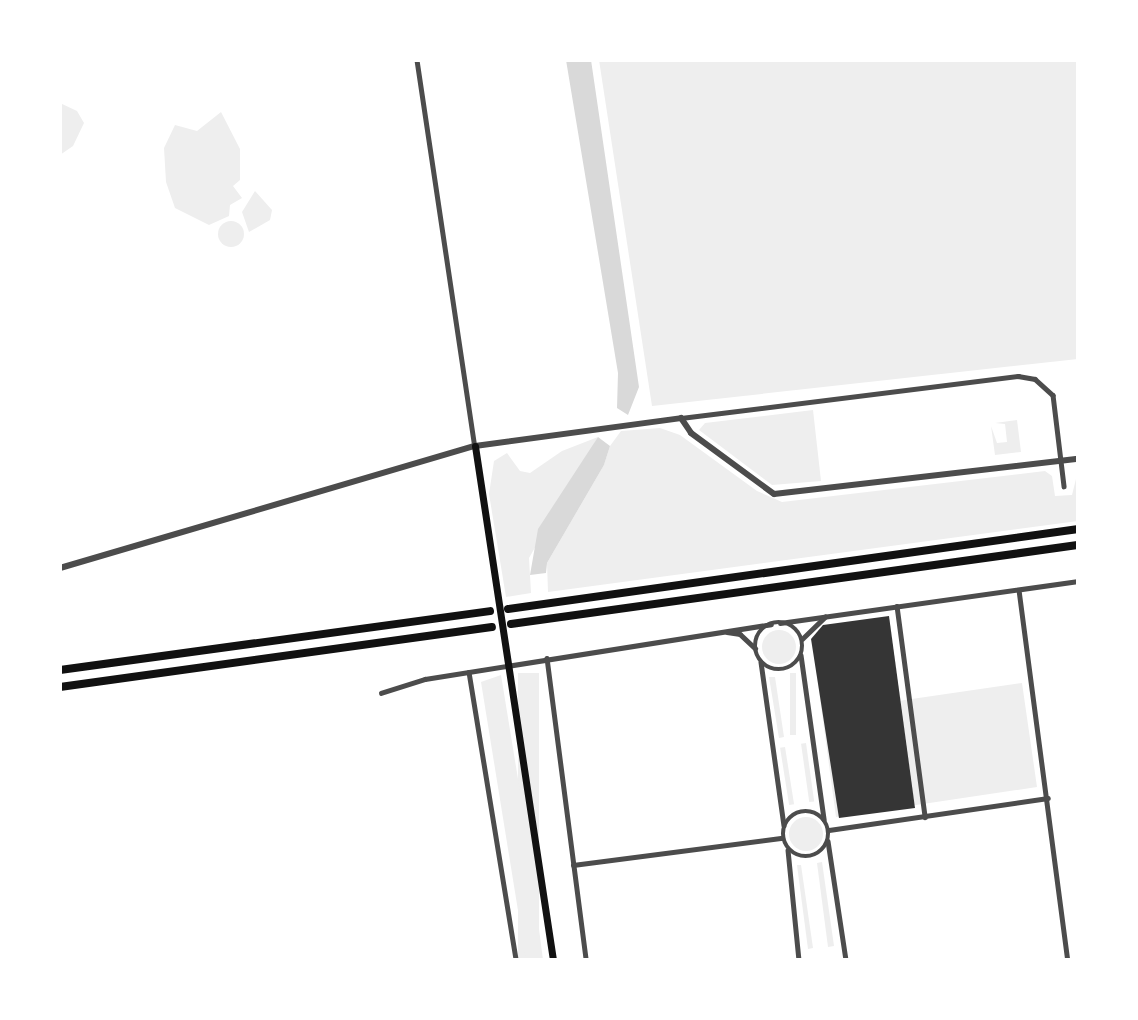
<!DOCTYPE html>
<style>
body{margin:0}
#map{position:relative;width:1138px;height:1020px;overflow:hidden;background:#fff;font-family:Merriweather,serif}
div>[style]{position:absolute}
.green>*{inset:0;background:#eee;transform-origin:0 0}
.round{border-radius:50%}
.water>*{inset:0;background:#d9d9d9}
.building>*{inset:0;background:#353535}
.minor>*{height:4.5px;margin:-2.25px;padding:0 2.25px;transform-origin:2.25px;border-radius:2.25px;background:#4c4c4c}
.minor>.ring{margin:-2.25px;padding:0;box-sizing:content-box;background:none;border:4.5px solid #4c4c4c;border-radius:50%}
.tertiary>*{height:6px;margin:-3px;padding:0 3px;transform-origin:3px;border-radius:3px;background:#4c4c4c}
.secondary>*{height:7px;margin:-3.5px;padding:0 3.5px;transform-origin:3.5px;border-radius:3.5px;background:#111}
.motorway>*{height:8px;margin:-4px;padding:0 4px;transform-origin:4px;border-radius:4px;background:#111}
span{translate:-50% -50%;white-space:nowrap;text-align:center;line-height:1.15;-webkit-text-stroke:4.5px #fff;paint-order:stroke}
.frame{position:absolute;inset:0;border:62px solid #fff;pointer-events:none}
</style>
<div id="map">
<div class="green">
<div style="clip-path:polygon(599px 60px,1078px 60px,1078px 359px,652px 406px)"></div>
<div style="clip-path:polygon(60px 103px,77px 111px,84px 123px,73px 146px,60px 155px)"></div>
<div style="clip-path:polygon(221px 112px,240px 149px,240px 180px,233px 186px,242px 198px,230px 205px,229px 216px,209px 225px,175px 208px,166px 182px,164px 148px,175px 125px,197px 131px)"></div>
<div style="clip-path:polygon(255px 191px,272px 210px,270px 220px,249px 232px,242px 212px)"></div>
<div class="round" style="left:218px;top:221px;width:26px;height:26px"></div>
<div style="clip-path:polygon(813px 410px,821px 481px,772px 485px,699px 430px,705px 423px)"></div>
<div style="clip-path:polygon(1017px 420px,1021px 452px,995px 455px,991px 426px,997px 443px,1007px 442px,1005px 424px,995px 423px)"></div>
<div style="clip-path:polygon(660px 428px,680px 435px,757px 491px,782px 502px,1045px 471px,1052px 476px,1055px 496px,1072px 495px,1078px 471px,1078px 521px,548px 592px,547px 563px,604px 465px,610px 446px,621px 431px)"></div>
<div style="clip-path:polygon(598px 437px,529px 558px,531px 593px,506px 597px,489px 494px,494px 461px,507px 453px,520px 471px,530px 473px,562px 451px)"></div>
<div style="clip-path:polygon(824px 626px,898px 701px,1022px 683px,1037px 787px,836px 817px,812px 639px)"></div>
<div class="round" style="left:762px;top:630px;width:34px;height:34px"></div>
<div style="left:518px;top:673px;width:21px;height:290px"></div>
<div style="left:790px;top:673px;width:6px;height:62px"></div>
<div style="clip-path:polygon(501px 675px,526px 828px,543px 960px,526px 960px,481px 682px)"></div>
<div style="clip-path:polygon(769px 677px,775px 677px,784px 737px,779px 738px)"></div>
<div style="left:806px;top:743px;width:59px;height:5px;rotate:82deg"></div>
<div style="left:785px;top:747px;width:58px;height:5px;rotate:81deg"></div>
<div class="round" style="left:789px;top:817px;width:34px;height:34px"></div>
<div style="clip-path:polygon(822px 862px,834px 946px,828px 947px,817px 863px)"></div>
<div style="clip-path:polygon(797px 865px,801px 865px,813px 948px,808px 949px)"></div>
</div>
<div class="water">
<div style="clip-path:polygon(566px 60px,591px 60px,639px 387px,628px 415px,617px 408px,618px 373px)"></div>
<div style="clip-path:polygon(598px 437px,610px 446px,604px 465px,547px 563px,546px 573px,530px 575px,538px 529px)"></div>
</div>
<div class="building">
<div style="clip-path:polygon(889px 616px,915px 808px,839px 818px,811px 639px,823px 625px)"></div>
</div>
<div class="minor">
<div style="left:417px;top:60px;width:390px;rotate:81.5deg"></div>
<div style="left:681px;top:418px;width:340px;rotate:-7.1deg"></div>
<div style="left:1018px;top:376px;width:17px;rotate:10deg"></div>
<div style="left:1035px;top:379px;width:24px;rotate:42deg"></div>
<div style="left:1053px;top:395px;width:92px;rotate:83.1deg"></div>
<div style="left:1019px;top:590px;width:373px;rotate:82.5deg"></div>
<div style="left:897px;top:606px;width:213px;rotate:82.4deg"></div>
<div class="ring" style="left:755px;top:622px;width:43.5px;height:43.5px"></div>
<div style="left:780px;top:623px;width:301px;rotate:-8deg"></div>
<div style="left:727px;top:632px;width:13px;rotate:9deg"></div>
<div style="left:740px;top:634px;width:21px;rotate:43deg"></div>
<div style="left:802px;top:639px;width:32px;rotate:-44deg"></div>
<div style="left:801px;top:655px;width:166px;rotate:82deg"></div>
<div style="left:547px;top:658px;width:305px;rotate:82.6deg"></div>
<div style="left:761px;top:662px;width:165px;rotate:82deg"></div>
<div style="left:469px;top:672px;width:292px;rotate:80.7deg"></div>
<div style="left:381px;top:693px;width:46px;rotate:-17.7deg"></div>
<div style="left:425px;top:679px;width:350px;rotate:-9deg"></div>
<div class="ring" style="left:783px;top:811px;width:41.5px;height:41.5px"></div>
<div style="left:829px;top:830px;width:221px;rotate:-8.3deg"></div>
<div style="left:828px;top:841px;width:120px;rotate:81.4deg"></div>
<div style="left:788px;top:850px;width:111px;rotate:84.3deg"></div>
<div style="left:573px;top:865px;width:211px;rotate:-7.4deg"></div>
</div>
<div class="tertiary">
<div style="left:60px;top:568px;width:433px;rotate:-16.4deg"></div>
<div style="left:475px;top:446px;width:208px;rotate:-7.7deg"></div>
<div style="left:681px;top:418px;width:18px;rotate:56deg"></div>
<div style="left:691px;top:433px;width:103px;rotate:36.3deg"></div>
<div style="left:774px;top:494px;width:306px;rotate:-6.6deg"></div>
</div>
<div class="secondary">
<div style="left:475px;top:446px;width:520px;rotate:81.37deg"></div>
</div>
<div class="motorway">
<div style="left:508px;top:609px;width:576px;rotate:-7.99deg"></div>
<div style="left:511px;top:624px;width:572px;rotate:-7.93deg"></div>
<div style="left:60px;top:670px;width:434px;rotate:-7.8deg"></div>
<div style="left:60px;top:687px;width:436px;rotate:-7.9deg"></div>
</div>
<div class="frame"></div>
</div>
